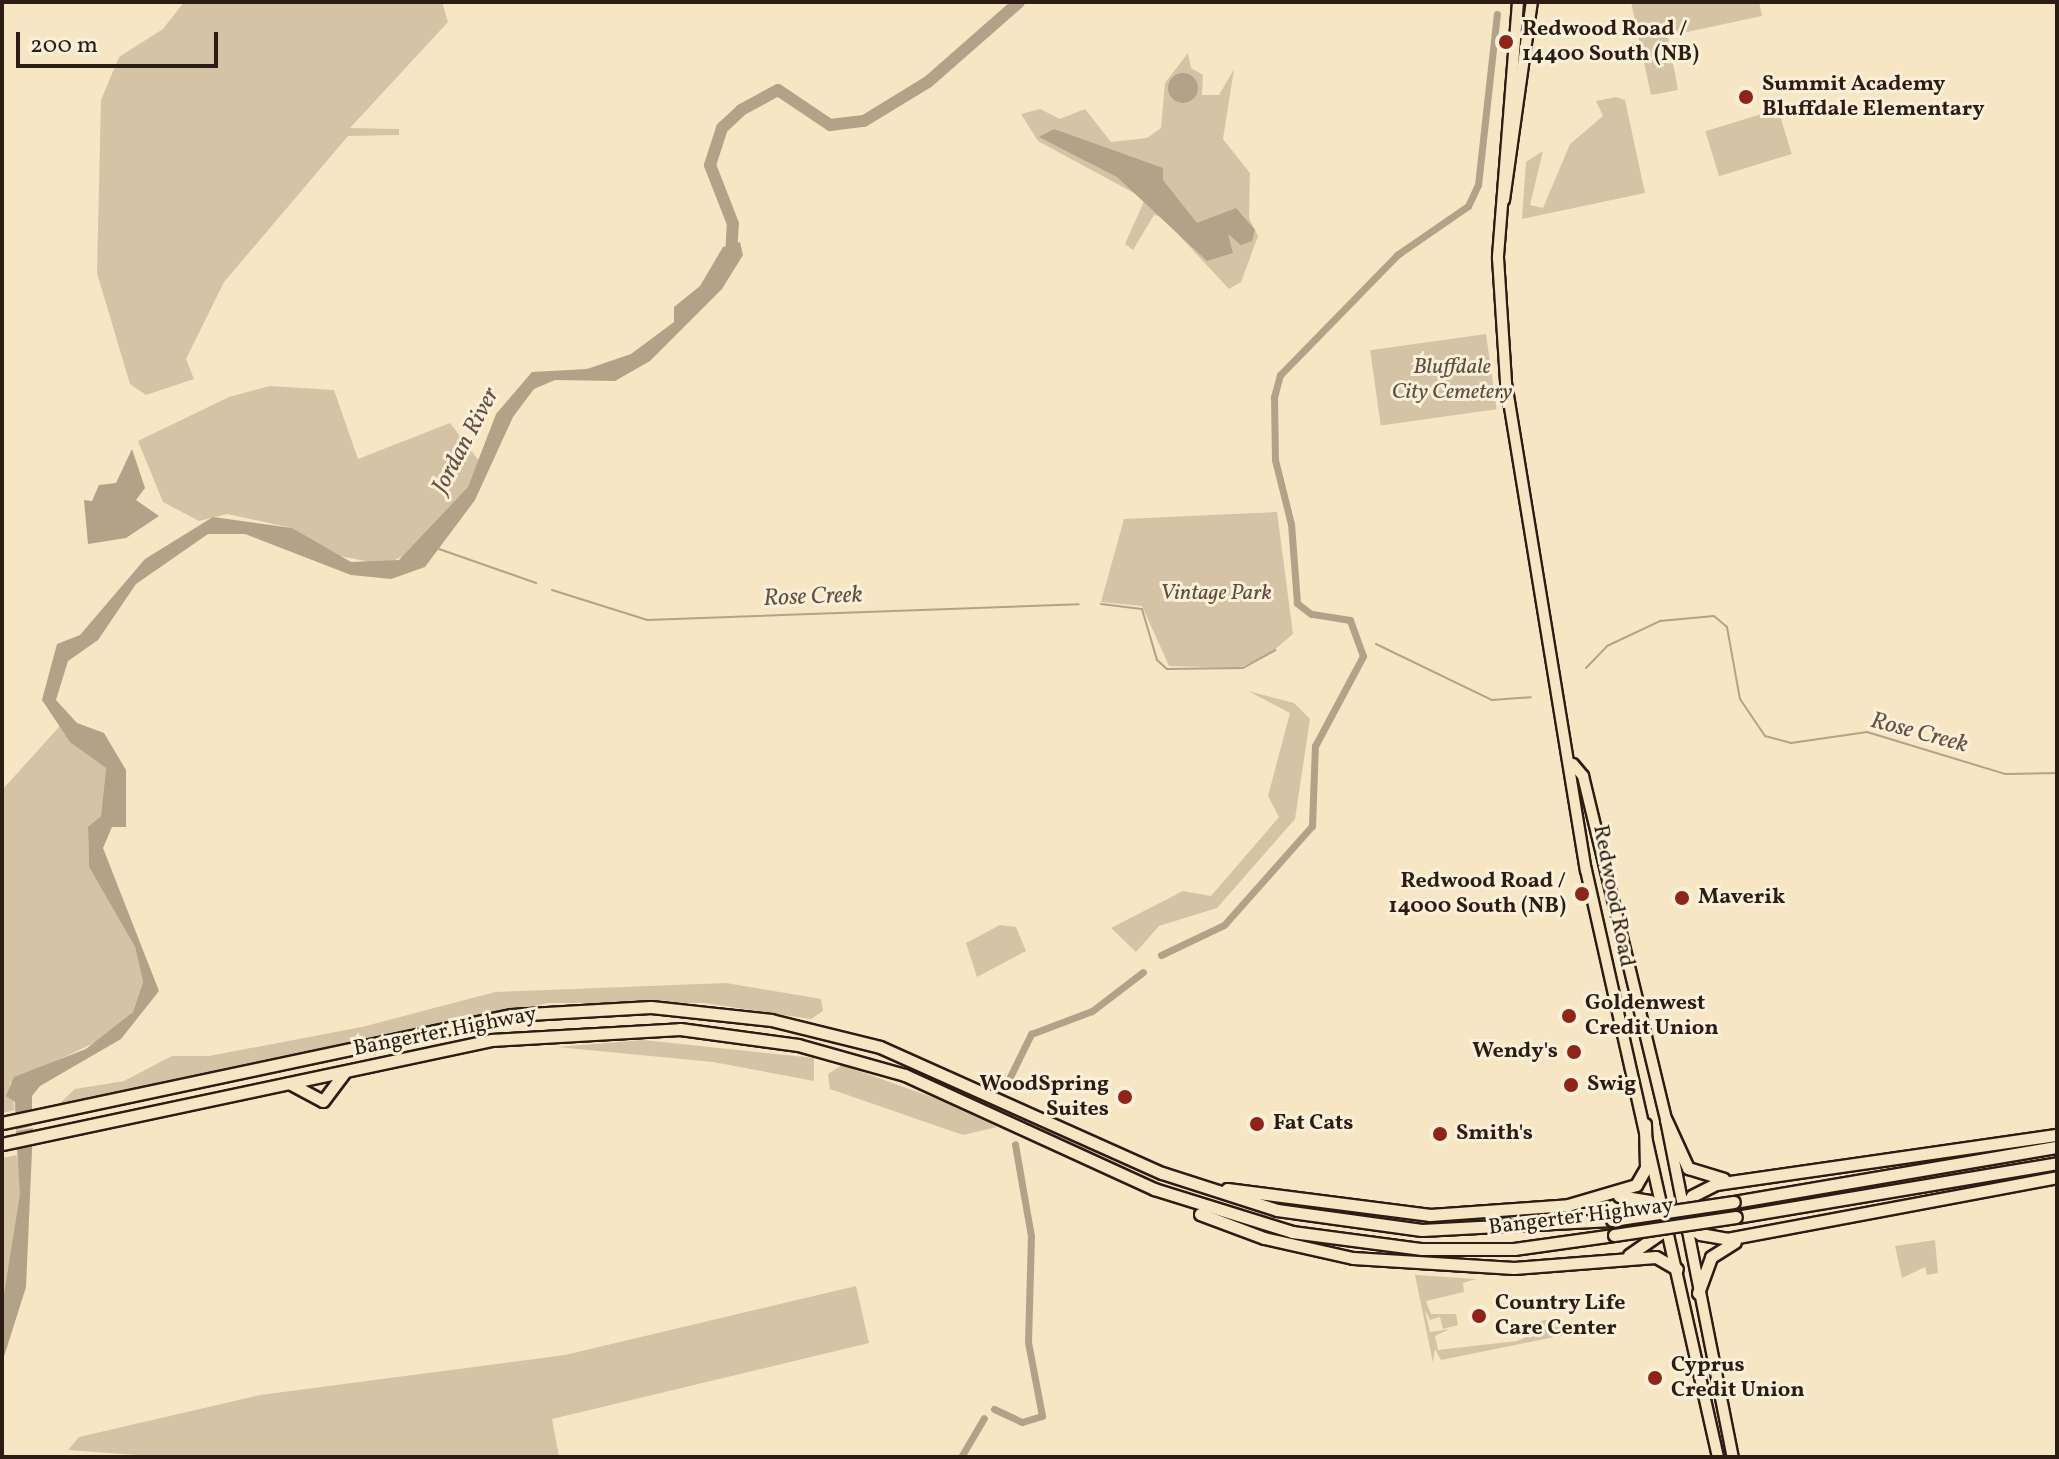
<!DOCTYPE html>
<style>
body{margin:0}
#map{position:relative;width:2059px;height:1459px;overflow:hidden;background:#f7e6c3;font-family:Vollkorn,serif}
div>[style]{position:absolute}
.green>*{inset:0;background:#d4c4a5;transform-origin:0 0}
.water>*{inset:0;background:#b2a288}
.round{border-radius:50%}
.stream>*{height:2px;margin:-1px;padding:0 1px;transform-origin:1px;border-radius:1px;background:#b2a288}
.canal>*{height:7px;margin:-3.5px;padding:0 3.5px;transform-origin:3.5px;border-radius:3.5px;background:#b2a288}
.river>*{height:12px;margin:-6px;padding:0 6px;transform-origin:6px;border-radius:6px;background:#b2a288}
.roads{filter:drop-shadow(2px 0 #2c1d14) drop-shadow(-2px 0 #2c1d14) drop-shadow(0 2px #2c1d14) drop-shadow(0 -2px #2c1d14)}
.major>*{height:10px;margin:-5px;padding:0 5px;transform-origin:5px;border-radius:5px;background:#f7e6c3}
.highway>*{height:11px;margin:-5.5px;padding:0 5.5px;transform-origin:5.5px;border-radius:5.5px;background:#f7e6c3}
.bridges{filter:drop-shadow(2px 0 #2c1d14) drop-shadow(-2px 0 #2c1d14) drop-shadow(0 2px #2c1d14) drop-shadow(0 -2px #2c1d14)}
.highway-bridge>*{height:11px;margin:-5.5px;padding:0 5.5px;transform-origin:5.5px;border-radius:5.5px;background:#f7e6c3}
.dots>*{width:22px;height:22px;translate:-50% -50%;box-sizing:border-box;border:4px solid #faefd8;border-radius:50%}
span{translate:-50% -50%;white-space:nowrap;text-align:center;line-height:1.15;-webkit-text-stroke:6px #faefd8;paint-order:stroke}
.poi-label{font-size:22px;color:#2c1d14;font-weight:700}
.left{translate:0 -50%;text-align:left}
.right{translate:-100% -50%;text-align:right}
.park-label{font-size:22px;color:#5e4f40;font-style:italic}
.street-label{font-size:22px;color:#2c1d14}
.water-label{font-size:24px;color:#625242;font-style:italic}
.frame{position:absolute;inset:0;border:4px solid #2c1d14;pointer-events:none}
.scale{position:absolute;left:16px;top:32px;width:202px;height:36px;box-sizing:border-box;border:4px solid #2c1d14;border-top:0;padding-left:10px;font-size:24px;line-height:28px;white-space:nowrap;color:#2c1d14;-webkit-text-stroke:6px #faefd8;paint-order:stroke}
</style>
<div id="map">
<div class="green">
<div style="clip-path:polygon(184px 2px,442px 2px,448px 22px,350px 128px,399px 129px,399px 135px,348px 136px,224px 282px,186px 359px,194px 379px,146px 395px,130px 384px,97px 273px,101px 100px,119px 57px,163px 29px)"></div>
<div style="clip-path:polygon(1631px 2px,1759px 2px,1762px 16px,1668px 36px,1678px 90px,1651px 95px)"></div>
<div style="clip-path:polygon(1188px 53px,1191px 68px,1203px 75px,1202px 95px,1219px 95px,1234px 69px,1223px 139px,1250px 173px,1249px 218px,1258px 236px,1241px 282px,1229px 289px,1162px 217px,1154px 215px,1133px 250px,1125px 244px,1145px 199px,1038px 141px,1021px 114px,1040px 109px,1060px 119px,1085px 109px,1111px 142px,1147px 138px,1161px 128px,1165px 83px)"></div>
<div style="clip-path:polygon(1616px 97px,1625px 100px,1645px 193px,1522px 219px,1526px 162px,1543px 151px,1530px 205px,1543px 208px,1570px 144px,1603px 116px,1596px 101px)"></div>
<div style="left:1778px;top:109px;width:47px;height:76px;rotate:73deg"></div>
<div style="left:1486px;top:334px;width:76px;height:117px;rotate:82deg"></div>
<div style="clip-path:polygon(270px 386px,334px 390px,358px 459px,450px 423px,479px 461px,468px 487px,417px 549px,385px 565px,330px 554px,292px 528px,227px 514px,199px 521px,163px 502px,138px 441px,229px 397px)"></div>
<div style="clip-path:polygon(1277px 512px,1293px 634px,1267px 656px,1239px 668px,1169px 666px,1142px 606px,1101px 602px,1124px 519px)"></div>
<div style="clip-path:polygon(1248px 691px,1294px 703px,1310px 719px,1295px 819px,1217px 908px,1159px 926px,1136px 952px,1111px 928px,1183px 891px,1211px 896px,1279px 817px,1268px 796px,1290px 713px)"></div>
<div style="clip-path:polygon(60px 726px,106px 768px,101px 816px,88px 828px,89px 867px,135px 947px,143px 982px,133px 1012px,98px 1041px,10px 1083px,15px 1110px,2px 1113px,2px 790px)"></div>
<div style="clip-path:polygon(1000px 925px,1016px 927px,1026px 951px,977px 977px,966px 943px)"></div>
<div style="clip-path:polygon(726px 983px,821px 999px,823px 1011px,811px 1019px,704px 1003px,548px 1003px,58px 1105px,75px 1089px,124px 1081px,172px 1056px,209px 1056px,362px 1027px,495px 992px)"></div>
<div style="clip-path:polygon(643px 1040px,814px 1058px,814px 1081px,713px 1062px,557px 1047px)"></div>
<div style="clip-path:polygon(842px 1065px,940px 1100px,997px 1127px,963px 1135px,830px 1089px,828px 1074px)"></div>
<div style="clip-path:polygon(17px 1155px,19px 1171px,27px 1169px,2px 1330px,2px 1158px)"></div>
<div style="clip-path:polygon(1935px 1240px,1938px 1273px,1927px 1275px,1925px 1267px,1902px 1278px,1895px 1246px)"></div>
<div style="clip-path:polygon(1415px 1275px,1476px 1279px,1463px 1283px,1464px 1292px,1426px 1301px,1431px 1314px,1456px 1314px,1458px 1325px,1443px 1329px,1440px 1317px,1430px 1320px,1425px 1310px,1430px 1332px,1450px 1329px,1435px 1336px,1438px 1350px,1517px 1341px,1537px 1332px,1535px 1322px,1556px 1318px,1574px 1333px,1441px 1360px,1435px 1349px,1433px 1363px)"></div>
<div style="clip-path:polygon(856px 1286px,869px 1343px,552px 1419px,559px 1457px,164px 1457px,68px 1450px,79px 1437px,260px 1395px,565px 1355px)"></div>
</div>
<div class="water">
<div class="round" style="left:1168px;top:73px;width:30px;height:30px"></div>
<div style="clip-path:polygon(1054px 129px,1163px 168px,1163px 180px,1197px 223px,1236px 208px,1255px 230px,1252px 241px,1241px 245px,1228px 234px,1233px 253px,1207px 261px,1117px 177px,1039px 137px)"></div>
<div style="clip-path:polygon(740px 242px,743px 255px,722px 289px,650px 361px,615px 381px,555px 380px,534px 389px,513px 417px,475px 500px,425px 567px,391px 579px,351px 575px,245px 534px,208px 534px,136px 584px,98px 640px,68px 661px,56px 700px,77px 723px,104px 733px,126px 770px,126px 827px,112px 827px,103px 848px,159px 991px,121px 1039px,40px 1086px,32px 1096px,32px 1126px,16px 1130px,15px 1102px,6px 1096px,14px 1077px,86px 1049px,133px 1012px,143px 982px,135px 947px,89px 867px,88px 827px,101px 816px,106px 768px,70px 742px,42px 700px,57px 644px,80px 635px,145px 559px,213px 517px,292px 528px,351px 562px,399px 560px,468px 487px,496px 414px,532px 372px,587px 369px,631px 354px,674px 322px,674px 307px,700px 286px,723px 247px)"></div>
<div style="clip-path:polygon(132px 449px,145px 488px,136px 500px,159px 516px,126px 538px,88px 544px,84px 500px,92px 501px,99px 485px,116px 483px)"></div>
<div style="clip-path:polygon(33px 1128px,26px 1287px,2px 1363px,2px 1307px,20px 1194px,16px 1131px)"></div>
</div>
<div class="stream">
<div style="left:439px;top:549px;width:103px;rotate:19.3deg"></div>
<div style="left:552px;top:590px;width:100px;rotate:17.5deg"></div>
<div style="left:647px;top:620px;width:432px;rotate:-2.1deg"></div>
<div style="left:1101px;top:604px;width:41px;rotate:7deg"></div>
<div style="left:1142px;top:609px;width:53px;rotate:73.6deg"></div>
<div style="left:1157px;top:660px;width:13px;rotate:42deg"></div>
<div style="left:1167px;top:669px;width:76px;rotate:-0.8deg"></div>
<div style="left:1243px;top:668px;width:37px;rotate:-29deg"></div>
<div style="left:1376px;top:644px;width:129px;rotate:25.8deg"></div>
<div style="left:1492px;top:700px;width:39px;rotate:-4deg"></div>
<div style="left:1586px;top:668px;width:30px;rotate:-46deg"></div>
<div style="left:1607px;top:646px;width:59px;rotate:-25.3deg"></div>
<div style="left:1660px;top:621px;width:54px;rotate:-5.3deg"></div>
<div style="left:1714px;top:616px;width:17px;rotate:40deg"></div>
<div style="left:1727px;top:627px;width:73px;rotate:79.8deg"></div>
<div style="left:1740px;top:699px;width:45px;rotate:56deg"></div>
<div style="left:1765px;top:736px;width:27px;rotate:15deg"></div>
<div style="left:1791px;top:743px;width:77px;rotate:-8.2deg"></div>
<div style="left:1867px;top:732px;width:144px;rotate:16.9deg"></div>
<div style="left:2005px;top:774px;width:52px;rotate:-1.1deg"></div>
</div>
<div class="canal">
<div style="left:1161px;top:955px;width:70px;rotate:-25.5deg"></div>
<div style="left:1224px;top:925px;width:132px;rotate:-48.4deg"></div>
<div style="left:1312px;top:826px;width:80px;rotate:-87.9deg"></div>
<div style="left:1315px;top:746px;width:102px;rotate:-61.9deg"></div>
<div style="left:1363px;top:656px;width:38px;rotate:-110deg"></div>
<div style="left:1350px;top:620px;width:39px;rotate:-171deg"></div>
<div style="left:1311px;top:614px;width:18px;rotate:-142deg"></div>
<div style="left:1297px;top:603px;width:79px;rotate:-94.3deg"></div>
<div style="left:1291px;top:524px;width:66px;rotate:-104deg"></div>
<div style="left:1275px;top:460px;width:63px;rotate:-90.9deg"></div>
<div style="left:1274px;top:397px;width:23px;rotate:-75deg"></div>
<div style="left:1280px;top:375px;width:168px;rotate:-45.7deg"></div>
<div style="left:1397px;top:255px;width:86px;rotate:-34.6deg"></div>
<div style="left:1468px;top:206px;width:23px;rotate:-65deg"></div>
<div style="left:1478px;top:185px;width:172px;rotate:-83.7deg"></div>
<div style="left:1007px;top:1083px;width:55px;rotate:-63.9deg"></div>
<div style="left:1031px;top:1034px;width:65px;rotate:-20.7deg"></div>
<div style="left:1092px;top:1011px;width:64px;rotate:-37.4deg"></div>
<div style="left:994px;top:1409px;width:31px;rotate:25deg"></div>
<div style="left:1022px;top:1422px;width:21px;rotate:-17deg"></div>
<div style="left:1042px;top:1416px;width:75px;rotate:-100.7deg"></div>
<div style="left:1028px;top:1342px;width:106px;rotate:-88.4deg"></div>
<div style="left:1031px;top:1236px;width:93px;rotate:-99.9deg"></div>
<div style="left:961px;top:1457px;width:45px;rotate:-59.5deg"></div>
</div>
<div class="river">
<div style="left:731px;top:258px;width:34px;rotate:-87deg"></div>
<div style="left:733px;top:224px;width:63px;rotate:-111.3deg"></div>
<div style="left:710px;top:165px;width:39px;rotate:-72deg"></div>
<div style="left:722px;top:128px;width:26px;rotate:-43deg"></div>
<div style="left:741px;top:110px;width:42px;rotate:-28.4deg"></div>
<div style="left:778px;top:90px;width:63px;rotate:33.9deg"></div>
<div style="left:830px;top:125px;width:34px;rotate:-7deg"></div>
<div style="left:864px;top:121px;width:75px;rotate:-31.4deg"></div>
<div style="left:928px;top:82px;width:121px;rotate:-41.3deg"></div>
</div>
<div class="roads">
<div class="major">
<div style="left:1518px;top:2px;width:257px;rotate:94.5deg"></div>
<div style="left:1498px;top:258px;width:125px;rotate:86.3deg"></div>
<div style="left:1506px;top:383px;width:494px;rotate:80.7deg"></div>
<div style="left:1586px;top:870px;width:602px;rotate:77.33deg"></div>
<div style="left:1504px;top:200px;width:200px;rotate:-82deg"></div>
<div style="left:1573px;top:764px;width:16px;rotate:50deg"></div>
<div style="left:1583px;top:776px;width:354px;rotate:76.4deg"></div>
<div style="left:1666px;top:1120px;width:344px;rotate:78.8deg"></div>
</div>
<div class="highway">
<div style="left:289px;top:1083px;width:38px;rotate:28deg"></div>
<div style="left:323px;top:1101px;width:35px;rotate:-53deg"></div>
<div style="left:1666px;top:1120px;width:53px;rotate:65.4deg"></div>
<div style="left:1688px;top:1168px;width:37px;rotate:17deg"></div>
<div style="left:2px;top:1123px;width:520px;rotate:-11.98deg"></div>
<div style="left:511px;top:1015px;width:140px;rotate:-3.3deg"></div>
<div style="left:651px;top:1007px;width:121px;rotate:6.2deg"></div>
<div style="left:771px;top:1020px;width:112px;rotate:13.9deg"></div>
<div style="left:880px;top:1047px;width:309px;rotate:24.1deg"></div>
<div style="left:1162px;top:1173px;width:121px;rotate:17.8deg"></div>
<div style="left:1277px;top:1210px;width:146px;rotate:7.9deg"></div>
<div style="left:1422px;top:1230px;width:190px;rotate:-3deg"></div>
<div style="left:2px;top:1144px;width:500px;rotate:-12deg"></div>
<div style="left:491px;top:1040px;width:189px;rotate:-3.3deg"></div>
<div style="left:680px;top:1029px;width:119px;rotate:7.7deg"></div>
<div style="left:798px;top:1045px;width:111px;rotate:15.7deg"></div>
<div style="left:905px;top:1075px;width:274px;rotate:24.6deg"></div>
<div style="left:1154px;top:1189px;width:145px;rotate:17.3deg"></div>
<div style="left:1292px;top:1232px;width:131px;rotate:7.5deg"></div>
<div style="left:1422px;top:1249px;width:92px"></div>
<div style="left:1514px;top:1249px;width:101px;rotate:-8deg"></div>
<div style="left:1227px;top:1189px;width:205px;rotate:7.3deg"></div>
<div style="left:1430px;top:1215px;width:138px;rotate:-4.1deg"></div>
<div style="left:1568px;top:1205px;width:71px;rotate:-16.4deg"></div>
<div style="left:1636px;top:1185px;width:20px;rotate:-60deg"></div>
<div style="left:1646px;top:1168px;width:44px;rotate:-91.3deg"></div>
<div style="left:1619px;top:1196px;width:31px;rotate:9deg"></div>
<div style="left:1650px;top:1201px;width:60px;rotate:33.4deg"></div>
<div style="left:1700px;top:1234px;width:27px;rotate:10deg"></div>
<div style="left:1727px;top:1239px;width:336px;rotate:-10.6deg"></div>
<div style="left:1734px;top:1202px;width:328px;rotate:-9.7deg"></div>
<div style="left:1200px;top:1214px;width:68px;rotate:20.6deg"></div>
<div style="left:1264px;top:1238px;width:91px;rotate:12.7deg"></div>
<div style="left:1353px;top:1258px;width:161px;rotate:3.6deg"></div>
<div style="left:1514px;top:1268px;width:142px;rotate:-4.4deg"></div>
<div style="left:1656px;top:1257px;width:24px;rotate:30deg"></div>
<div style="left:1736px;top:1217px;width:326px;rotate:-9.5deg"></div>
<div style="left:1629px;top:1255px;width:49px;rotate:-35deg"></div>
<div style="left:1669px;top:1227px;width:39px;rotate:-53deg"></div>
<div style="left:1692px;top:1196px;width:27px;rotate:-27deg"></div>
<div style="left:1716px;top:1184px;width:345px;rotate:-8.2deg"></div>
<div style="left:1698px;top:1293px;width:38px;rotate:-70deg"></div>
<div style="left:1711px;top:1257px;width:28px;rotate:-32deg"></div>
</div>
</div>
<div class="bridges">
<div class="highway-bridge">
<div style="left:1612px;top:1220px;width:123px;rotate:-8.4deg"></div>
<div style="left:1614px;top:1235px;width:123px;rotate:-8.4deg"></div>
</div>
</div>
<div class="dots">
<div style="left:1506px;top:42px;background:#8f2418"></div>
<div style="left:1746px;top:97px;background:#8f2418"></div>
<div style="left:1582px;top:894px;background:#8f2418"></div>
<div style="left:1682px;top:898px;background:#8f2418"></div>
<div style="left:1569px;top:1016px;background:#8f2418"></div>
<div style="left:1574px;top:1052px;background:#8f2418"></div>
<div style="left:1571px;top:1085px;background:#8f2418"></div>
<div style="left:1125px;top:1097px;background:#8f2418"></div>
<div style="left:1257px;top:1124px;background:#8f2418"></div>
<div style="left:1440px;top:1134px;background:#8f2418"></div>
<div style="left:1479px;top:1316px;background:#8f2418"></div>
<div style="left:1655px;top:1378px;background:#8f2418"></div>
</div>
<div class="poi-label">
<span class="left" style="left:1522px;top:42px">Redwood Road /<br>14400 South (NB)</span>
<span class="left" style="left:1762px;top:97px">Summit Academy<br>Bluffdale Elementary</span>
<span class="right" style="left:1566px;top:894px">Redwood Road /<br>14000 South (NB)</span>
<span class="left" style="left:1698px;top:898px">Maverik</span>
<span class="left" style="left:1585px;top:1016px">Goldenwest<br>Credit Union</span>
<span class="right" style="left:1558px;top:1052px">Wendy's</span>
<span class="right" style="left:1109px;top:1097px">WoodSpring<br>Suites</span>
<span class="left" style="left:1587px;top:1085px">Swig</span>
<span class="left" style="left:1273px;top:1124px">Fat Cats</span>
<span class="left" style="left:1456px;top:1134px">Smith's</span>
<span class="left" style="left:1495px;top:1316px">Country Life<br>Care Center</span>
<span class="left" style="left:1671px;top:1378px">Cyprus<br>Credit Union</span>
</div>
<div class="park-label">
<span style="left:1452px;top:380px">Bluffdale<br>City Cemetery</span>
<span style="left:1216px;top:594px">Vintage Park</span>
</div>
<div class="street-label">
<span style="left:1613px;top:896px;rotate:79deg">Redwood Road</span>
<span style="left:445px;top:1032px;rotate:-11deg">Bangerter Highway</span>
<span style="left:1581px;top:1217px;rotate:-7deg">Bangerter Highway</span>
</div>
<div class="water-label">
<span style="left:467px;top:441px;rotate:-62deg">Jordan River</span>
<span style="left:813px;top:598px;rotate:-2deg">Rose Creek</span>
<span style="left:1919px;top:734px;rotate:15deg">Rose Creek</span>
</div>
<div class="frame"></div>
<div class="scale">200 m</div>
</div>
